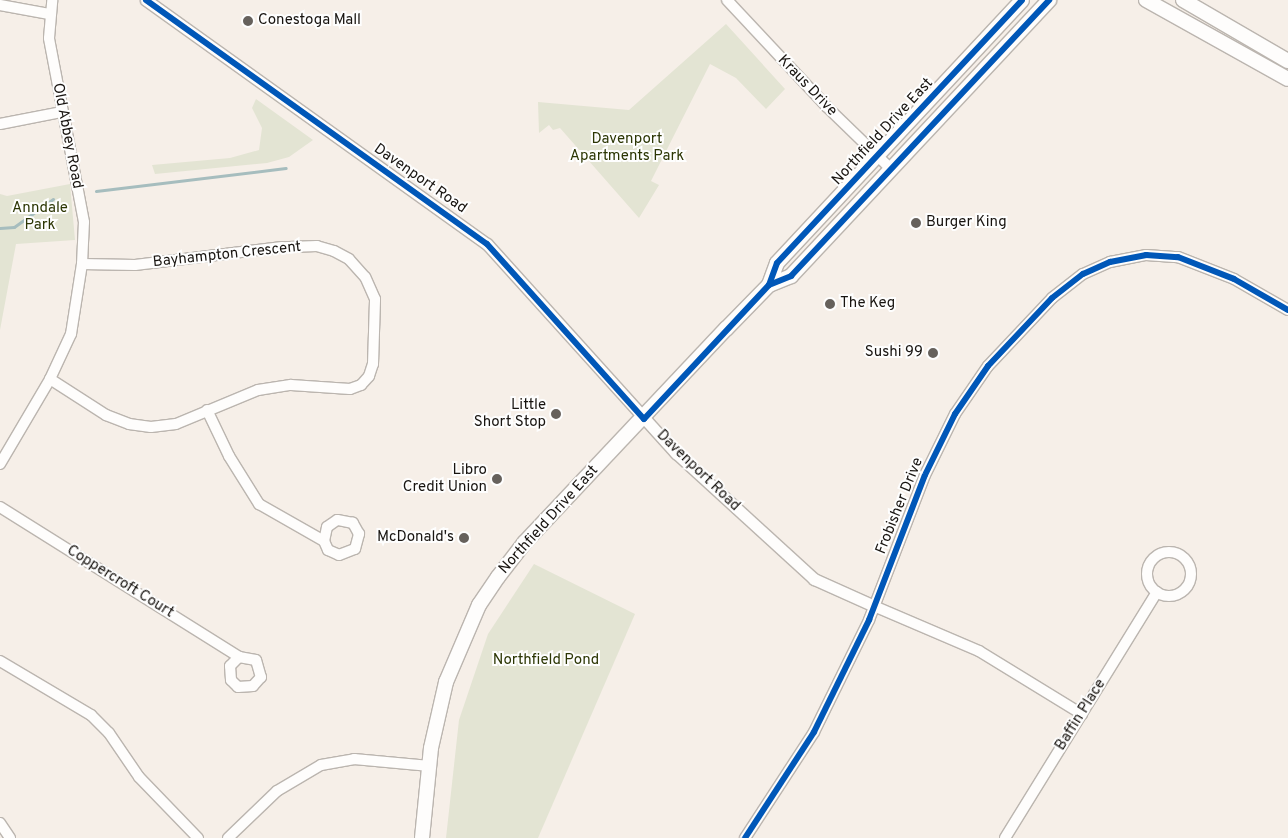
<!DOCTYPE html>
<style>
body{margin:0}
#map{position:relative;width:1288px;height:838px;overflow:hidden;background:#f6efe8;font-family:Overpass,sans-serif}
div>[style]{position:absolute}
.green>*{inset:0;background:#e3e4d3}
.stream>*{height:3px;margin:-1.5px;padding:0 1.5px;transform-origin:1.5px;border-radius:1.5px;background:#a6bdbe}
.roads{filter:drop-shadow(1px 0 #bbb5af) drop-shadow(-1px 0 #bbb5af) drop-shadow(0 1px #bbb5af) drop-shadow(0 -1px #bbb5af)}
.minor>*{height:10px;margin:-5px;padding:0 5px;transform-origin:5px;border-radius:5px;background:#fefdfc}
.minor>.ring{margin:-5px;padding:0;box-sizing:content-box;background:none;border:10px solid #fefdfc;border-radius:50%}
.tertiary>*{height:11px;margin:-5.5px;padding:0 5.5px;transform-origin:5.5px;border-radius:5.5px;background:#fefdfc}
.secondary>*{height:14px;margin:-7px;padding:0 7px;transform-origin:7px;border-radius:7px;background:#fefdfc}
.cycleway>*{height:6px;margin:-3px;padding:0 3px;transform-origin:3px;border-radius:3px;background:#0057b8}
.dots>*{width:14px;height:14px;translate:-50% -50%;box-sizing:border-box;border:2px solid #fefefe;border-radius:50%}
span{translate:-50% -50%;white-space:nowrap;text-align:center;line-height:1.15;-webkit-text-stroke:4px #fefefe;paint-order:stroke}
.poi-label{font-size:15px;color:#181410}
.left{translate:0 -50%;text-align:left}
.right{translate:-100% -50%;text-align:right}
.street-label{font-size:15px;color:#181410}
.park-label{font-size:15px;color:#2c3604}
</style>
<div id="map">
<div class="green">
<div style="clip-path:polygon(726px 24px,785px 89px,766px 109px,736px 78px,710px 64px,651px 181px,659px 185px,639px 218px,560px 128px,553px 130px,549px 125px,539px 133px,538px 102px,629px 110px)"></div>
<div style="clip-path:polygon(256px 99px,313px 140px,289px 157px,267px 163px,155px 174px,152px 165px,230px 158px,259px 150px,262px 128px,252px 108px)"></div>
<div style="clip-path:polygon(70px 184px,75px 240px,16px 244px,0 330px,0 194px,7px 196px)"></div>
<div style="clip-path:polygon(534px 564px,635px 614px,538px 838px,446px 838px,459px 720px,488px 634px)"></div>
</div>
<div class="stream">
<div style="left:96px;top:191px;width:191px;rotate:-6.9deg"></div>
<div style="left:0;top:228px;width:14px;rotate:-4deg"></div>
<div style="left:14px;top:227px;width:48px;rotate:-35.7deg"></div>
</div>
<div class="roads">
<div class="minor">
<div style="left:727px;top:0;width:146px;rotate:46.9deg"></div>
<div style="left:827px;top:107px;width:89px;rotate:44.1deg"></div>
<div style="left:0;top:5px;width:50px;rotate:10.4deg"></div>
<div style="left:0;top:124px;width:62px;rotate:-11.1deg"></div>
<div style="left:50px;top:379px;width:67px;rotate:32.7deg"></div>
<div style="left:106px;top:415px;width:25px;rotate:21deg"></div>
<div style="left:129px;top:424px;width:22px;rotate:8deg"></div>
<div style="left:151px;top:427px;width:25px;rotate:-7deg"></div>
<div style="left:176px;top:424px;width:89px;rotate:-22.5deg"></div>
<div style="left:258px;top:390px;width:33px;rotate:-9deg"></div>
<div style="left:291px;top:385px;width:59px;rotate:3.9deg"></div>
<div style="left:350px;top:389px;width:12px;rotate:-20deg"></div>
<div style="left:361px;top:385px;width:12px;rotate:-48deg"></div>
<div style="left:369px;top:376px;width:13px;rotate:-72deg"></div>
<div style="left:373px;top:364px;width:65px;rotate:-88.2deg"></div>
<div style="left:375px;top:299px;width:24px;rotate:-114deg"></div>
<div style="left:365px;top:277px;width:24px;rotate:-132deg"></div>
<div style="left:349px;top:259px;width:17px;rotate:-152deg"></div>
<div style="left:334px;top:251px;width:18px;rotate:-164deg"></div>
<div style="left:317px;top:246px;width:35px;rotate:178deg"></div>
<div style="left:282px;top:247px;width:148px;rotate:173deg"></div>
<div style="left:135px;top:265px;width:53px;rotate:-178.9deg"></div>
<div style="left:207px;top:410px;width:51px;rotate:64.4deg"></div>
<div style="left:229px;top:456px;width:57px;rotate:58deg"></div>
<div style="left:259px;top:504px;width:75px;rotate:29.6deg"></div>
<div style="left:324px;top:541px;width:10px;rotate:66deg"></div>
<div style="left:328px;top:550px;width:12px;rotate:24deg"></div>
<div style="left:339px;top:555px;width:17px;rotate:-21deg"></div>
<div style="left:355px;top:549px;width:16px;rotate:-75deg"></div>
<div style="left:359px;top:534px;width:13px;rotate:-119deg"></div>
<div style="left:353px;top:523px;width:16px;rotate:-169deg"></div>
<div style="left:337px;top:520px;width:12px;rotate:145deg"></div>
<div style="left:327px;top:527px;width:14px;rotate:102deg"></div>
<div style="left:0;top:464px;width:99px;rotate:-59.5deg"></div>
<div style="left:50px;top:379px;width:50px;rotate:-65deg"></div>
<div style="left:71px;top:334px;width:71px;rotate:-81.1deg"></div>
<div style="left:82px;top:264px;width:42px;rotate:-87.3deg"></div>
<div style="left:84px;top:222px;width:187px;rotate:-100.8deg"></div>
<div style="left:49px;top:38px;width:38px;rotate:-85deg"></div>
<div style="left:0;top:507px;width:282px;rotate:32.1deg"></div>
<div style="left:239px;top:657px;width:17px;rotate:10deg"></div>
<div style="left:256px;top:660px;width:18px;rotate:74deg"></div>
<div style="left:261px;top:677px;width:12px;rotate:132deg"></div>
<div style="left:253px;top:686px;width:15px;rotate:176deg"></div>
<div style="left:238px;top:687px;width:10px;rotate:-135deg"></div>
<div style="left:231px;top:680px;width:14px;rotate:-94deg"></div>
<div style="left:230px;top:666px;width:13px;rotate:-45deg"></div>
<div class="ring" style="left:1147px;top:552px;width:34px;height:34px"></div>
<div style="left:874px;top:606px;width:114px;rotate:23.2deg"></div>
<div style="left:979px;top:651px;width:121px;rotate:31.5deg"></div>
<div style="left:0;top:661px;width:106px;rotate:30.7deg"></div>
<div style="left:91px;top:715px;width:25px;rotate:45deg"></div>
<div style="left:109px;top:733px;width:53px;rotate:55.7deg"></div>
<div style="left:139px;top:777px;width:85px;rotate:46deg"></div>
<div style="left:0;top:823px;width:18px;rotate:56deg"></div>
<div style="left:228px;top:838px;width:68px;rotate:-43.8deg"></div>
<div style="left:277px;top:791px;width:51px;rotate:-30.6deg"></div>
<div style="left:321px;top:765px;width:34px;rotate:-10deg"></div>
<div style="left:354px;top:759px;width:76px;rotate:5.3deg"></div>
<div style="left:745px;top:838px;width:126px;rotate:-56.9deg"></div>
<div style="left:814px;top:732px;width:125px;rotate:-63.8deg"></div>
<div style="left:869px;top:620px;width:155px;rotate:-68.9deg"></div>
<div style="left:925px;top:475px;width:68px;rotate:-63.8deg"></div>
<div style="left:955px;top:414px;width:58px;rotate:-55.5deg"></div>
<div style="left:988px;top:366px;width:93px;rotate:-46.7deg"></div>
<div style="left:1052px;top:298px;width:39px;rotate:-38deg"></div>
<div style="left:1083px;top:274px;width:30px;rotate:-24deg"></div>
<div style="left:1110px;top:262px;width:37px;rotate:-11deg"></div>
<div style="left:1146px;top:255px;width:32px;rotate:4deg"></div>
<div style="left:1178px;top:257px;width:60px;rotate:21.4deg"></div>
<div style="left:1234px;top:279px;width:62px;rotate:29.9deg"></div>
<div style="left:1005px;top:838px;width:289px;rotate:-58.3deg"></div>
</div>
<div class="tertiary">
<div style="left:146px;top:0;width:419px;rotate:35.6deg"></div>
<div style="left:487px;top:244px;width:282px;rotate:47.9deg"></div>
<div style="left:676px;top:453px;width:187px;rotate:42.4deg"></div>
<div style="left:814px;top:579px;width:66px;rotate:24.2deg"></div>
</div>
<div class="secondary">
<div style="left:1146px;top:0;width:162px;rotate:29.1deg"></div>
<div style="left:1183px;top:0;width:121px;rotate:30.2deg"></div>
<div style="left:769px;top:285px;width:23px;rotate:-70deg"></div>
<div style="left:777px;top:263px;width:359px;rotate:-47deg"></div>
<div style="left:422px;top:838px;width:90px;rotate:-84.3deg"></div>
<div style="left:431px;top:748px;width:68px;rotate:-77.2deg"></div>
<div style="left:446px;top:682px;width:84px;rotate:-66.8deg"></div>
<div style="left:479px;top:605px;width:34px;rotate:-56deg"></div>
<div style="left:498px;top:577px;width:44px;rotate:-52.4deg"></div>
<div style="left:525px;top:542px;width:293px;rotate:-46.7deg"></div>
<div style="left:726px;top:329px;width:62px;rotate:-45.7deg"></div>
<div style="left:769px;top:285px;width:24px;rotate:-22deg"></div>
<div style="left:791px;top:276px;width:378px;rotate:-46.9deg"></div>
</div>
</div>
<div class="cycleway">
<div style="left:146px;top:0;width:419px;rotate:35.6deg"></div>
<div style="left:487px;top:244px;width:235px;rotate:48.1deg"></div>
<div style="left:644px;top:419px;width:183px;rotate:-47deg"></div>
<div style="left:769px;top:285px;width:24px;rotate:-22deg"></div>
<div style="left:791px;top:276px;width:378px;rotate:-46.9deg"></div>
<div style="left:769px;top:285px;width:23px;rotate:-70deg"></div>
<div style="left:777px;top:263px;width:359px;rotate:-47deg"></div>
<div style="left:745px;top:838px;width:126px;rotate:-56.9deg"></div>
<div style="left:814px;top:732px;width:125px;rotate:-63.8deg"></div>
<div style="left:869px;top:620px;width:155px;rotate:-68.9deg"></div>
<div style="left:925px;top:475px;width:68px;rotate:-63.8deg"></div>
<div style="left:955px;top:414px;width:58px;rotate:-55.5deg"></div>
<div style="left:988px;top:366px;width:93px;rotate:-46.7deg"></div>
<div style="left:1052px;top:298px;width:39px;rotate:-38deg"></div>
<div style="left:1083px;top:274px;width:30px;rotate:-24deg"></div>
<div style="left:1110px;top:262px;width:37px;rotate:-11deg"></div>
<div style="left:1146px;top:255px;width:32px;rotate:4deg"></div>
<div style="left:1178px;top:257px;width:60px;rotate:21.4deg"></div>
<div style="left:1234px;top:279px;width:62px;rotate:29.9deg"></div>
</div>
<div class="dots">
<div style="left:248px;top:21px;background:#66615c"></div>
<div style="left:916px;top:223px;background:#66615c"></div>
<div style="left:830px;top:304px;background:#66615c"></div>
<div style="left:933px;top:353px;background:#66615c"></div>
<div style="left:556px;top:414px;background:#66615c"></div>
<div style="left:497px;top:479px;background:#66615c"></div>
<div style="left:464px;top:538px;background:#66615c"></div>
</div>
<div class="poi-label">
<span class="left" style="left:258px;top:21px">Conestoga Mall</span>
<span class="left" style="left:926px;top:223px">Burger King</span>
<span class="left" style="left:840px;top:304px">The Keg</span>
<span class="right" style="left:923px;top:353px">Sushi 99</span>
<span class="right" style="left:546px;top:414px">Little<br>Short Stop</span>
<span class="right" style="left:487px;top:479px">Libro<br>Credit Union</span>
<span class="right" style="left:454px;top:538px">McDonald's</span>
</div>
<div class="street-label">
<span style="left:807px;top:86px;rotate:46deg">Kraus Drive</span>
<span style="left:883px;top:132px;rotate:-47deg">Northfield Drive East</span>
<span style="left:67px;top:136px;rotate:79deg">Old Abbey Road</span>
<span style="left:420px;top:179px;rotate:35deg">Davenport Road</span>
<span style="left:227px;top:255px;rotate:-6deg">Bayhampton Crescent</span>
<span style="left:698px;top:471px;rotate:44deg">Davenport Road</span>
<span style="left:900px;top:506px;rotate:-68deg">Frobisher Drive</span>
<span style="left:549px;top:520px;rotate:-48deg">Northfield Drive East</span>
<span style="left:120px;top:582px;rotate:32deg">Coppercroft Court</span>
<span style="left:1081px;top:715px;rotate:-58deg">Baffin Place</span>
</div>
<div class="park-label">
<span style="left:627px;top:148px">Davenport<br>Apartments Park</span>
<span style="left:40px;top:217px">Anndale<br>Park</span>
<span style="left:546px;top:661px">Northfield Pond</span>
</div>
</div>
